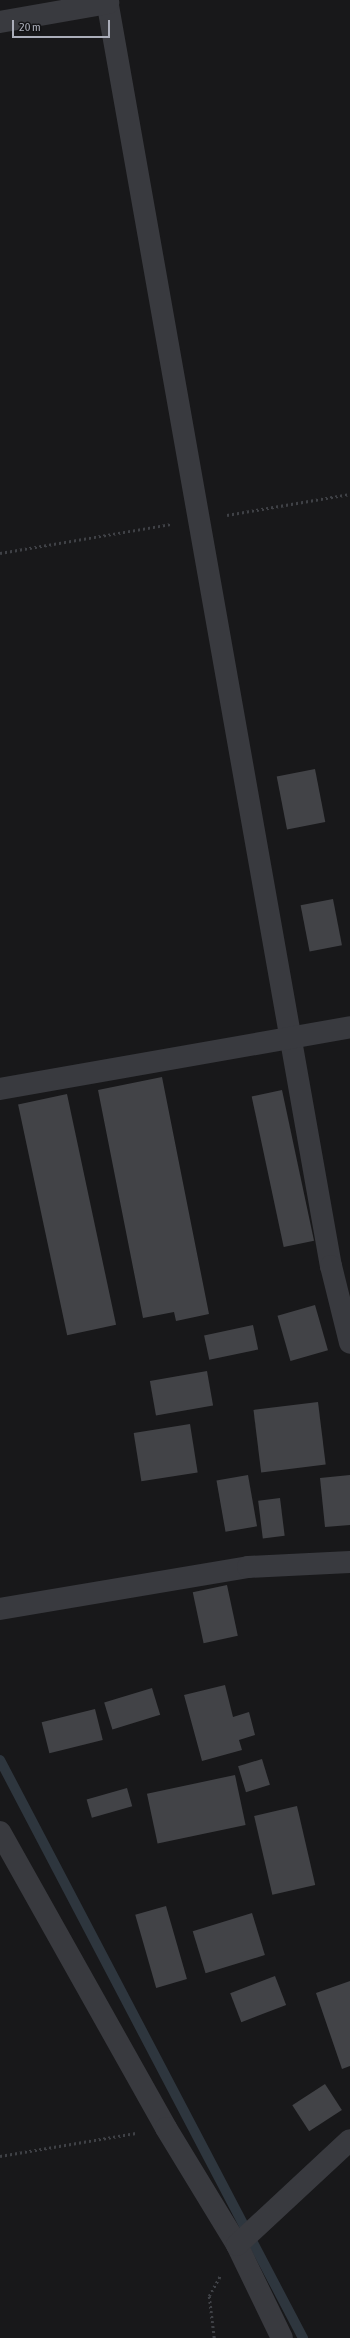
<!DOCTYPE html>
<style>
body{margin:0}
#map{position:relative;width:350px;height:2338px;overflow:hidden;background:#18181a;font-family:"Asap Condensed",sans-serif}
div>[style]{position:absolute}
.stream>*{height:10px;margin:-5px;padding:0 5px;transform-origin:5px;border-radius:5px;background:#2e363e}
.building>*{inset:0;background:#424347;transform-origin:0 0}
.path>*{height:2.5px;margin-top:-1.25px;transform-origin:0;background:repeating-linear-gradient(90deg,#3f4146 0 2px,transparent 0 5px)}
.minor>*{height:22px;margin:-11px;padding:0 11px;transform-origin:11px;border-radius:11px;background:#393a3f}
span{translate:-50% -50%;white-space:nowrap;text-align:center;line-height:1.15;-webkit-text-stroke:3px #131315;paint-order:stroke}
.scale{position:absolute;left:12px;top:20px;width:98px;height:18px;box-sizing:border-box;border:2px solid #abaeba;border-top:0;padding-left:5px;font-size:12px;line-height:14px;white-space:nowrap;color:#abaeba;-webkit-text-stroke:3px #131315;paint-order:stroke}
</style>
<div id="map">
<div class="stream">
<div style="left:0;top:1760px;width:653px;rotate:62.34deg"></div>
</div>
<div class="building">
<div style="left:315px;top:769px;width:54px;height:39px;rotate:79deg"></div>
<div style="left:333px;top:899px;width:47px;height:33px;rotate:79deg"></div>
<div style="clip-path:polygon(162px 1077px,209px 1314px,176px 1321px,174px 1312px,143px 1318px,98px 1090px)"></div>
<div style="left:282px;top:1090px;width:154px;height:31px;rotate:78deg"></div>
<div style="left:67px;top:1094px;width:236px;height:50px;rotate:78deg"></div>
<div style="left:315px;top:1305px;width:47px;height:39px;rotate:74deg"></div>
<div style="left:253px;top:1325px;width:25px;height:50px;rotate:78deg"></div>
<div style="left:207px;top:1371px;width:35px;height:58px;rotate:80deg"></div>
<div style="left:318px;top:1402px;width:63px;height:65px;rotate:83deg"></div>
<div style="left:190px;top:1424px;width:49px;height:57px;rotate:81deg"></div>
<div style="left:248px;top:1475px;width:52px;height:32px;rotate:80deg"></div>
<div style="clip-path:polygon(350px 1475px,350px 1525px,325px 1527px,320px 1478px)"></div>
<div style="left:280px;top:1498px;width:38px;height:22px;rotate:83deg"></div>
<div style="left:227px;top:1585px;width:52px;height:35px;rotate:78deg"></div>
<div style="clip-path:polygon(225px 1685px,233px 1717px,249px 1712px,255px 1735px,239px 1740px,242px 1750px,202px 1761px,184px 1695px)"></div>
<div style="left:152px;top:1688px;width:28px;height:50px;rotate:73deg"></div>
<div style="left:95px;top:1709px;width:32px;height:55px;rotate:76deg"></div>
<div style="left:262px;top:1759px;width:27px;height:25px;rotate:73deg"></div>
<div style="left:235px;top:1775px;width:51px;height:90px;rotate:78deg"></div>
<div style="left:127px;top:1788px;width:19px;height:42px;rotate:74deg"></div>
<div style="left:297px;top:1806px;width:81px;height:44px;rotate:77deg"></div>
<div style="left:166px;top:1906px;width:76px;height:32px;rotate:74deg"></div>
<div style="left:252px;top:1913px;width:44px;height:62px;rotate:73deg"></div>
<div style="left:275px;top:1976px;width:31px;height:48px;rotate:69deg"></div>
<div style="clip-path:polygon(350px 1981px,350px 2066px,342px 2069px,316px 1993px)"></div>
<div style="left:325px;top:2084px;width:31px;height:39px;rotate:57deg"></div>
</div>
<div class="path">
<div style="left:227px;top:515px;width:125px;rotate:-9.7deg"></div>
<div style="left:0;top:553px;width:173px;rotate:-9.6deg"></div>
<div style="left:0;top:2156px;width:138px;rotate:-9.6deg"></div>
<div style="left:214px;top:2338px;width:42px;rotate:-96.8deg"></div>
<div style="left:209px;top:2296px;width:23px;rotate:-61deg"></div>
</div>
<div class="minor">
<div style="left:107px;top:0;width:1286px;rotate:79.97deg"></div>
<div style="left:331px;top:1266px;width:79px;rotate:76.1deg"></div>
<div style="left:0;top:22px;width:110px;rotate:-10deg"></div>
<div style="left:0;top:1089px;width:355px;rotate:-10deg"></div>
<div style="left:0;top:1609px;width:252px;rotate:-9.6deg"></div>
<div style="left:248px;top:1567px;width:102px;rotate:-2.8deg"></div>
<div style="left:0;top:1832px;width:339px;rotate:60.7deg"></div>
<div style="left:166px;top:2128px;width:137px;rotate:58.7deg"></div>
<div style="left:237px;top:2245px;width:103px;rotate:64.2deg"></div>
<div style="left:237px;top:2245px;width:154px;rotate:-42.9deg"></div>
</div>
<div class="scale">20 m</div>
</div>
